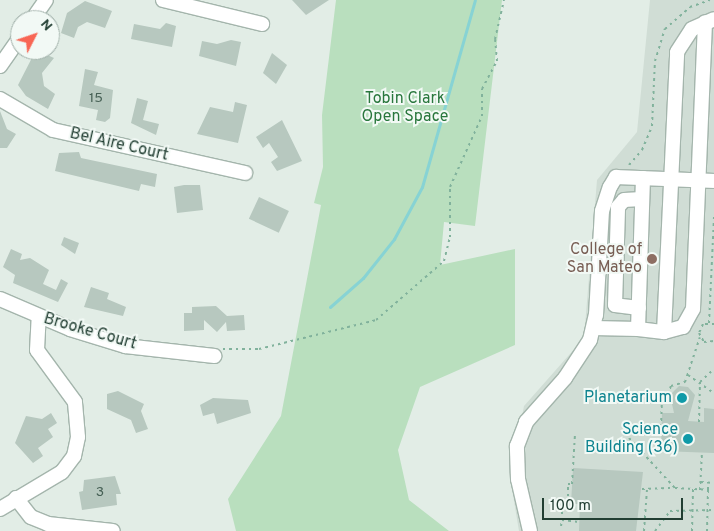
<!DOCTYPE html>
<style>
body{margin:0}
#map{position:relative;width:714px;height:531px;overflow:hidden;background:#e2ede6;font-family:Overpass,sans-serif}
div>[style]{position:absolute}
.built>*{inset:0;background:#d0ddd5}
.green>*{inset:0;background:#b9dfbe}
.stream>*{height:3px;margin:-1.5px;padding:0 1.5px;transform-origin:1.5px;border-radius:1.5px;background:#87d3d4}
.building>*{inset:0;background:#b7c8bf;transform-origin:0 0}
.path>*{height:2px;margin-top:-1px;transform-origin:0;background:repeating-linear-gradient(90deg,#81b29c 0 2.5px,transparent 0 6.5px)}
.roads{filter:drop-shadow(1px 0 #a4b5ac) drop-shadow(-1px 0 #a4b5ac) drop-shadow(0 1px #a4b5ac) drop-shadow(0 -1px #a4b5ac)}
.minor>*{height:14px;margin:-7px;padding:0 7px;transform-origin:7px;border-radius:7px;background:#fff}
.dots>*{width:14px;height:14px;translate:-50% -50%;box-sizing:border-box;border:2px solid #f2f9f5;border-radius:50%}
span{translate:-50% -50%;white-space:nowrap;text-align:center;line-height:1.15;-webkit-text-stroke:4px #f2f9f5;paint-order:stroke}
.number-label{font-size:14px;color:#466055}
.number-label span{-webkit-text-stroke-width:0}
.park-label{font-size:16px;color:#29773d}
.street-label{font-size:16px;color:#213e32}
.education-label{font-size:16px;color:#785e54}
.right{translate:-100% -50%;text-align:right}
.culture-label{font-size:16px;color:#0d838f}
.north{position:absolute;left:10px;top:10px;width:50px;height:50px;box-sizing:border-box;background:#f2f9f5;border:1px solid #9eaea7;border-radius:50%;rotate:49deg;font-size:14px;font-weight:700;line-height:20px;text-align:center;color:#213e32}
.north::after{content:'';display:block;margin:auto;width:18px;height:22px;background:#f86654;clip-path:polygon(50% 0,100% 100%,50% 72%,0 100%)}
.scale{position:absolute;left:542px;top:498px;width:141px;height:22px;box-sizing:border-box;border:2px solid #213e32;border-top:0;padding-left:6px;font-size:15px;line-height:18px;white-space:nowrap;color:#213e32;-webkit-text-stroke:4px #f2f9f5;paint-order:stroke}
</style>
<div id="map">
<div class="built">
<div style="clip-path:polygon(650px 0,714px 0,714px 531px,519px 531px,510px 477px,524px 406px,584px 338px,597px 180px,637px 132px)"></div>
</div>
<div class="green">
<div style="clip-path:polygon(336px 0,502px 0,475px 226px,444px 222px,440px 265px,515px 249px,515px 345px,420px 387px,398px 450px,409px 500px,449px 531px,236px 531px,228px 499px,281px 416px,321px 205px,314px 203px,323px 167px,322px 115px)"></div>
</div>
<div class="stream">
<div style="left:330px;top:307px;width:44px;rotate:-41.3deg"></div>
<div style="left:363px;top:278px;width:50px;rotate:-51.5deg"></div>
<div style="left:394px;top:239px;width:59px;rotate:-61.7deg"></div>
<div style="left:422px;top:187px;width:194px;rotate:-74.2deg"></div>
</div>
<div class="building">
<div style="clip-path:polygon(292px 0,329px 0,306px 15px)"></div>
<div style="clip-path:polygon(85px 1px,112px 11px,105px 28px,87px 22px,78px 27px,74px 38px,61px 33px,67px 13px)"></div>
<div style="clip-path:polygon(166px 23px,176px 26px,172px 47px,131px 39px,134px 24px,160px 29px)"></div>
<div style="clip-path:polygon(231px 40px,241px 42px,236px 66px,199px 56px,202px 41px,217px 44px)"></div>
<div style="clip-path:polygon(36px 50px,54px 58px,42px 73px,44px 86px,55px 94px,48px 109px,26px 96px,18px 85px)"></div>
<div style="clip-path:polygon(272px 53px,287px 65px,276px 84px,263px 73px)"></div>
<div style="clip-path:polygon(85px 69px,98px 72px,94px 85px,113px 90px,110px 118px,105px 122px,96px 120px,98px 110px,79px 106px)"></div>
<div style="clip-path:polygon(137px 98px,148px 101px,143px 120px,159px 124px,156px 135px,131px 123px)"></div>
<div style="clip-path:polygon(235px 102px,247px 105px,238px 143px,197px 134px,210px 107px,233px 112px)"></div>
<div style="clip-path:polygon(0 111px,7px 129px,16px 134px,7px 148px,0 148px)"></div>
<div style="clip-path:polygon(282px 120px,302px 161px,277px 171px,271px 162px,278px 157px,269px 143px,263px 148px,256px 137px)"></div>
<div style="clip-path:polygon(79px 152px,81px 158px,157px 174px,155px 187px,141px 184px,139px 191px,55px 171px,59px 153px)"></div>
<div style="clip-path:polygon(184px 185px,200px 185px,203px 210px,177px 213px,174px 187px)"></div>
<div style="left:259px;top:197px;width:33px;height:24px;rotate:25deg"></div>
<div style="clip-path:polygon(64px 237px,79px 243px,75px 254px,61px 245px)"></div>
<div style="clip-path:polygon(11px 249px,22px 254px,20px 260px,30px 258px,49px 270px,43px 284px,56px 290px,61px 279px,68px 283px,58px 302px,13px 283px,15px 275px,3px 267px)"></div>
<div style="clip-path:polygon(91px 287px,109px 293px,107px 299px,126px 307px,123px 316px,84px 307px)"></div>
<div style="clip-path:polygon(216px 306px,227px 316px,244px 315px,245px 330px,227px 331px,226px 322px,217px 332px,204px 320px,204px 330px,184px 331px,184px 313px,192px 313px,192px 307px)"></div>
<div style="clip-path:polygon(679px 386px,688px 387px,695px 395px,688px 421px,704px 422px,704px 408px,714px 409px,714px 453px,661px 451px,662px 413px,674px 413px,670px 395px)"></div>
<div style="clip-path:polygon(118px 391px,144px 404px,141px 411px,148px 429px,136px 433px,131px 420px,107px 409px,107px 394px)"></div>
<div style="clip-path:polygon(213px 398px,248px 400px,251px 413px,217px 424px,214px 413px,203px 416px,200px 405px)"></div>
<div style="clip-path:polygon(51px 413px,57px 423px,48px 429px,53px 437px,38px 448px,43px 456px,33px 463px,15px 443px,26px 416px,42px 419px)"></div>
<div style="clip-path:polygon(573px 468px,643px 472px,636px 531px,579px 531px,580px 504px,571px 504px)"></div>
<div style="clip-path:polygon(115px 476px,121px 494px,116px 494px,117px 505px,82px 510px,79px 492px,83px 491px,84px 480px)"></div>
</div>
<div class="path">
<div style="left:629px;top:165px;width:20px;rotate:-49deg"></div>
<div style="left:642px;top:150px;width:26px;rotate:-67deg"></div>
<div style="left:652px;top:126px;width:65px;rotate:-87.4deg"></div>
<div style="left:655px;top:61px;width:34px;rotate:-73deg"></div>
<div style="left:665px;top:29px;width:33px;rotate:-41deg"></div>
<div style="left:690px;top:7px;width:21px;rotate:-19deg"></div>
<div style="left:709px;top:323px;width:106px;rotate:-87.3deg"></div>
<div style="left:714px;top:324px;width:11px;rotate:180deg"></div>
<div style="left:703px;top:324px;width:10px;rotate:114deg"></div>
<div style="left:699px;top:333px;width:10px;rotate:61deg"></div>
<div style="left:704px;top:342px;width:10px;rotate:-6deg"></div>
<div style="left:223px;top:349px;width:36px"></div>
<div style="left:259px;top:349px;width:121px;rotate:-13.9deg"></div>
<div style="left:376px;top:320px;width:90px;rotate:-40.9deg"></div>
<div style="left:444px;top:261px;width:25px;rotate:-76deg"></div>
<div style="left:450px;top:237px;width:50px;rotate:-90deg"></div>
<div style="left:450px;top:187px;width:78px;rotate:-65.7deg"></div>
<div style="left:482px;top:116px;width:27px;rotate:-90deg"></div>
<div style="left:482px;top:89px;width:32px;rotate:-62deg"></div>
<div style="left:497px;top:61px;width:22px;rotate:-95deg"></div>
<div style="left:495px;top:39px;width:40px;rotate:-77deg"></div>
<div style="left:688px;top:375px;width:32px;rotate:35deg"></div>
<div style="left:699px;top:422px;width:40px;rotate:-88.6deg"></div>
<div style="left:700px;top:382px;width:19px;rotate:-43deg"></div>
<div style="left:661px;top:427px;width:25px;rotate:-88deg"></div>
<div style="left:662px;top:402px;width:4px;rotate:-14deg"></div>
<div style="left:666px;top:401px;width:16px;rotate:-72deg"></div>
<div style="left:671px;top:386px;width:15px;rotate:-16deg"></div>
<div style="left:685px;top:382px;width:47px;rotate:-71.6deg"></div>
<div style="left:629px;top:438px;width:68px;rotate:47.4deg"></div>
<div style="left:675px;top:488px;width:33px;rotate:3deg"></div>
<div style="left:708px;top:490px;width:41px;rotate:91.4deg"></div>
<div style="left:701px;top:482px;width:13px;rotate:4deg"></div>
<div style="left:642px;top:489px;width:33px;rotate:-2deg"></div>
<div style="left:700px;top:490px;width:37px;rotate:-87deg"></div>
<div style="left:708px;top:490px;width:7px;rotate:-90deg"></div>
<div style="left:562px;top:520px;width:17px;rotate:-90deg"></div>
<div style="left:562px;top:503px;width:6px"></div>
<div style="left:568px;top:503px;width:19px;rotate:-90deg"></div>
<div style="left:568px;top:484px;width:4px"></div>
<div style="left:572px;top:484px;width:50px;rotate:-86.6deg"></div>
<div style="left:561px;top:526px;width:6px;rotate:-81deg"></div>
<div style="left:562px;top:520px;width:17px;rotate:7deg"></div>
<div style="left:644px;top:531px;width:42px;rotate:-85.9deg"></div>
<div style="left:655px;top:531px;width:25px;rotate:-53deg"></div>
<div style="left:670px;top:511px;width:44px;rotate:-1.3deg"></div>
<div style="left:692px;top:531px;width:42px;rotate:-88.6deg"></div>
</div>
<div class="roads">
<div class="minor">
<div style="left:163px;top:0;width:102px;rotate:13.6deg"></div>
<div style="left:32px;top:20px;width:24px;rotate:-55deg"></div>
<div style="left:0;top:66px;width:35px;rotate:-55deg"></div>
<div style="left:0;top:99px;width:61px;rotate:30.3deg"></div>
<div style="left:53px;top:130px;width:197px;rotate:12.6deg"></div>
<div style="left:0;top:299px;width:76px;rotate:23.2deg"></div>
<div style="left:70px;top:329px;width:58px;rotate:17.2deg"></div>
<div style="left:125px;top:346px;width:90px;rotate:6.4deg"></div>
<div style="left:639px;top:308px;width:24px;rotate:-173deg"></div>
<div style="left:615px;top:305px;width:98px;rotate:-88.2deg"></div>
<div style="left:618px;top:207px;width:9px;rotate:-49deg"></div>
<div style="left:624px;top:200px;width:18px;rotate:-3deg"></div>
<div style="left:594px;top:328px;width:44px;rotate:1.3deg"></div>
<div style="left:638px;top:329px;width:151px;rotate:-88.1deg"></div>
<div style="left:638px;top:329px;width:26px;rotate:7deg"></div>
<div style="left:664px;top:332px;width:280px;rotate:-87.3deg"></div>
<div style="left:677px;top:52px;width:27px;rotate:-57deg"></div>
<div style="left:692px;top:29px;width:24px;rotate:-24deg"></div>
<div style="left:664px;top:332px;width:20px;rotate:-15deg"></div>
<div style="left:683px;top:327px;width:21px;rotate:-61deg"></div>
<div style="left:693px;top:309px;width:287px;rotate:-87.6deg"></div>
<div style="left:16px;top:498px;width:24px;rotate:52deg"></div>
<div style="left:31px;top:517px;width:18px;rotate:22deg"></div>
<div style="left:48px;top:524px;width:65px;rotate:6.1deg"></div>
<div style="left:0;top:509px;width:72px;rotate:-30.8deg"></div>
<div style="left:62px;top:472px;width:20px;rotate:-53deg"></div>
<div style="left:74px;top:456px;width:19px;rotate:-78deg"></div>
<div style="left:78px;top:437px;width:35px;rotate:-95deg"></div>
<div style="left:75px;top:402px;width:64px;rotate:-126.2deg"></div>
<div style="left:37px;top:350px;width:33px;rotate:-87deg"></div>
<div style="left:530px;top:531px;width:53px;rotate:-103deg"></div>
<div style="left:518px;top:479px;width:33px;rotate:-92deg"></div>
<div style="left:517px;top:446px;width:26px;rotate:-69deg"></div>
<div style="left:526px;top:422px;width:59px;rotate:-48.4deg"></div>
<div style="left:565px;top:378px;width:45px;rotate:-56.7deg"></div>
<div style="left:590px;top:340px;width:26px;rotate:-77deg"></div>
<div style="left:596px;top:315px;width:104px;rotate:-86.7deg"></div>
<div style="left:602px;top:211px;width:25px;rotate:-72deg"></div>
<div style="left:610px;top:187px;width:12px;rotate:-59deg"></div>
<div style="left:616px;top:177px;width:98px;rotate:2.3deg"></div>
</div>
</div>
<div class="dots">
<div style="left:652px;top:259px;background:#8d6e63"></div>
<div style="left:682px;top:398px;background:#0f9aa8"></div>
<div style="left:688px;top:439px;background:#0f9aa8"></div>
</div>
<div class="number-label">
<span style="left:96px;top:99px">15</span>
<span style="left:100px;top:493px">3</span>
</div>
<div class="park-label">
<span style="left:405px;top:108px">Tobin Clark<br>Open Space</span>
</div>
<div class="street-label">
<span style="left:119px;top:145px;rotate:13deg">Bel Aire Court</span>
<span style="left:90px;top:332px;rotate:16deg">Brooke Court</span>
</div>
<div class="education-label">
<span class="right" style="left:642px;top:259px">College of<br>San Mateo</span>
</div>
<div class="culture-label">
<span class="right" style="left:672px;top:398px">Planetarium</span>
<span class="right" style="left:678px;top:439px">Science<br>Building (36)</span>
</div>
<div class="north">N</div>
<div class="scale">100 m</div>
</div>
